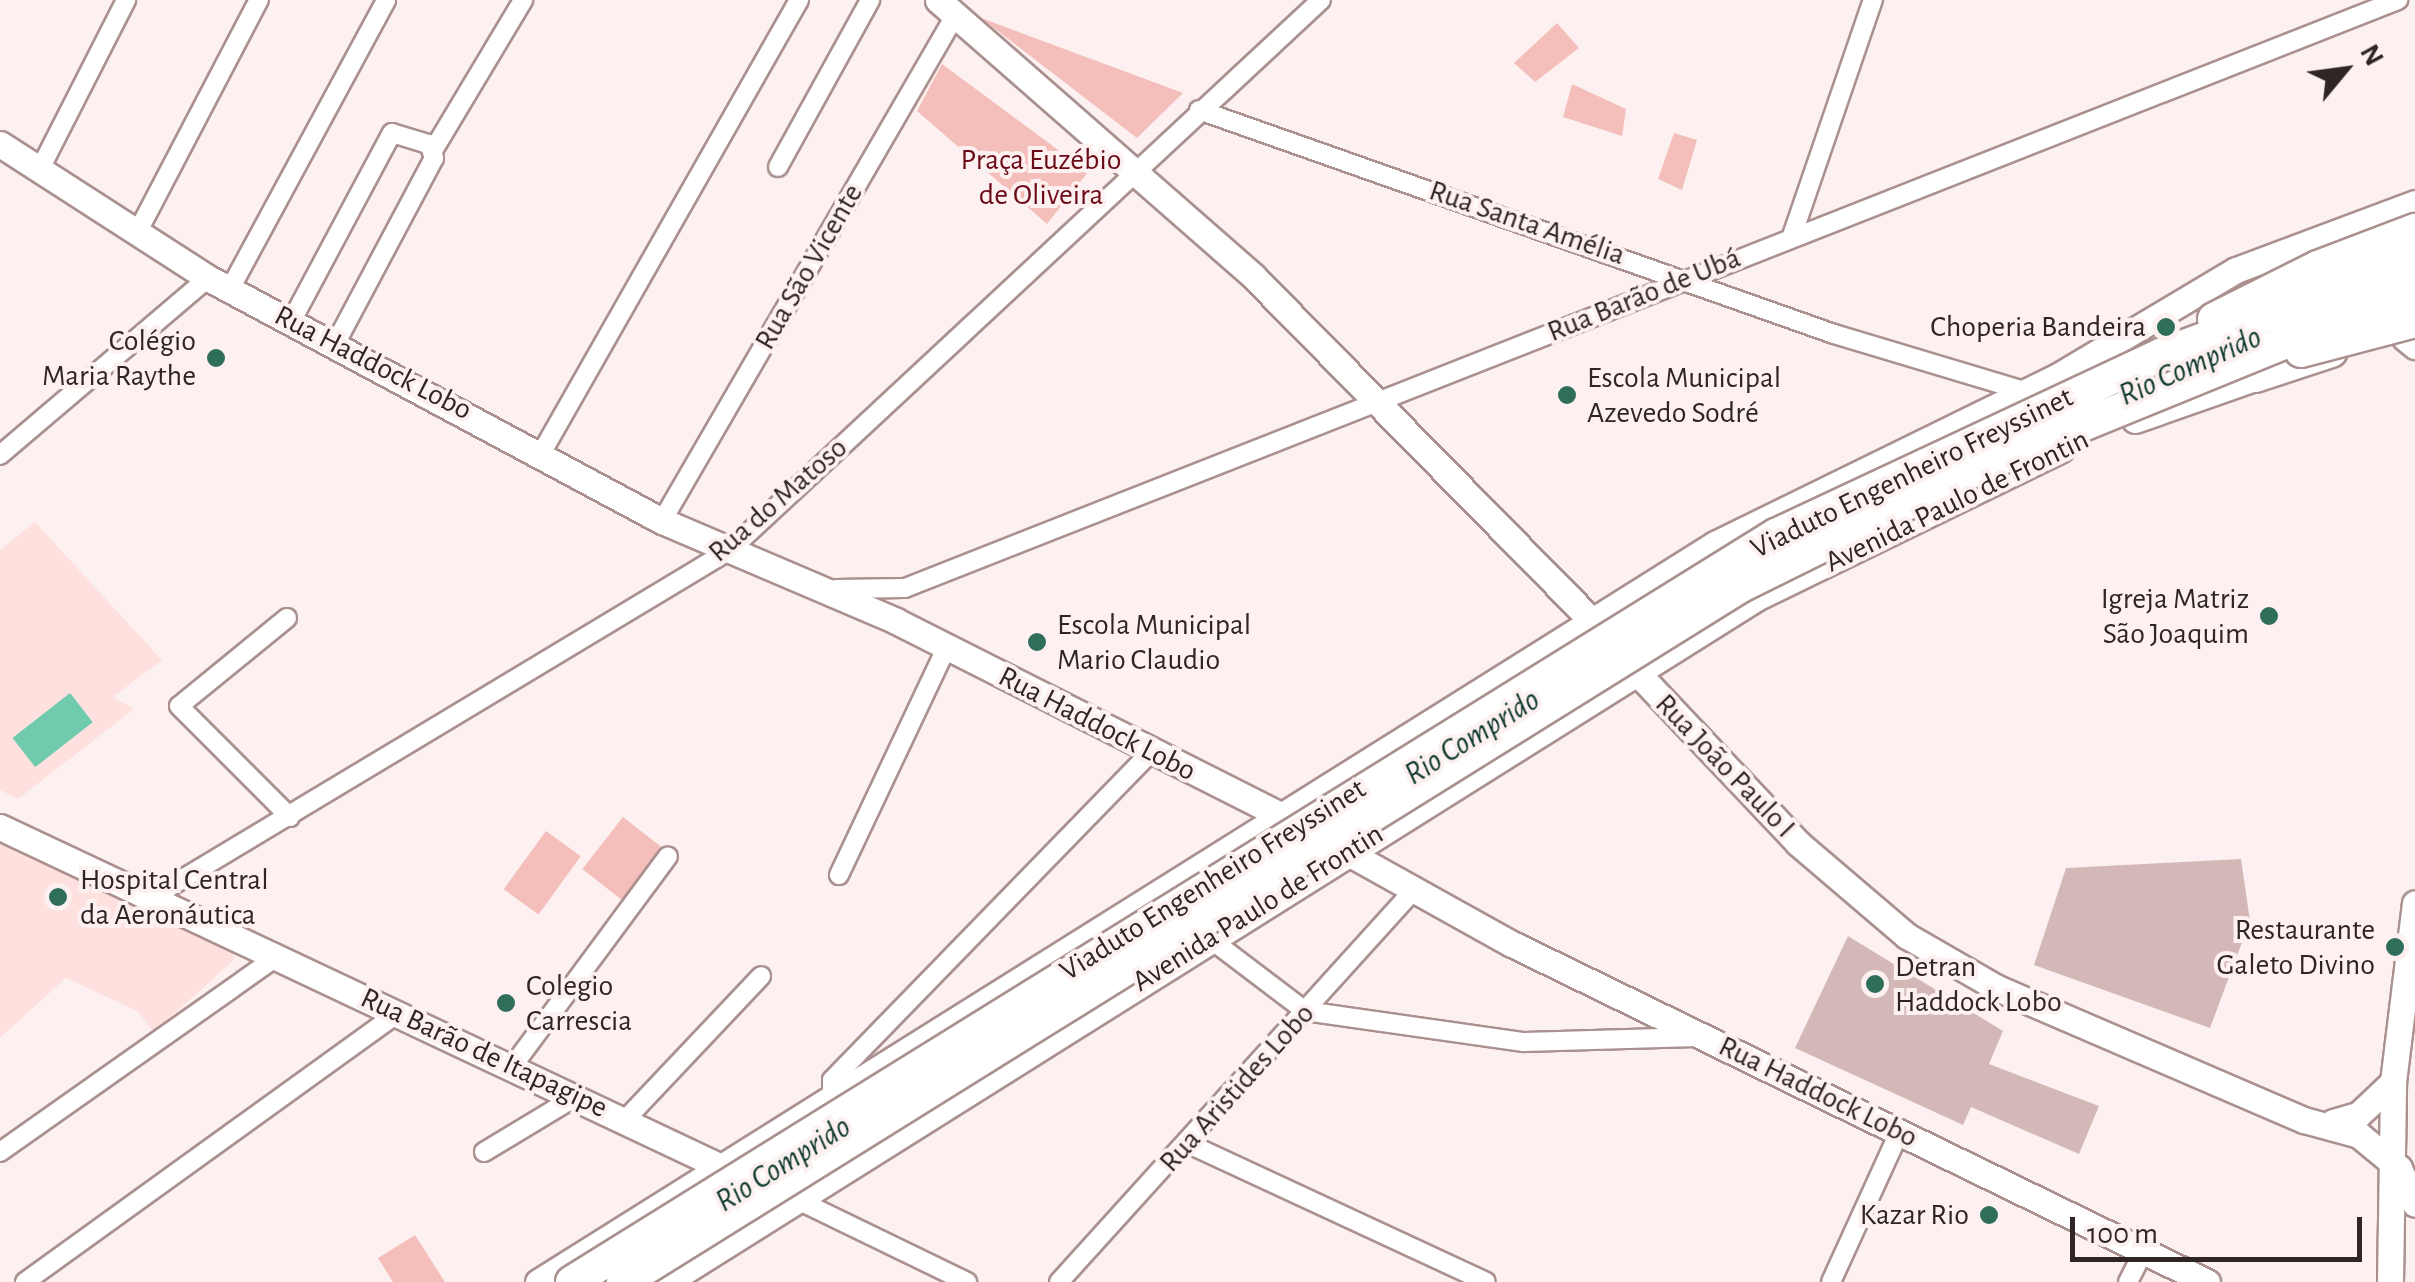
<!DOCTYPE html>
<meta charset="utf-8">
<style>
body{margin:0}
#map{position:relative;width:2415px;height:1282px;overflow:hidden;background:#fcf1f0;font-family:"Alegreya Sans",sans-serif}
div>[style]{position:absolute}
.built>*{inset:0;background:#fee1df}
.green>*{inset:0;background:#f4bfbb;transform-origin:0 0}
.water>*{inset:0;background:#70cbae;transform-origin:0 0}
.building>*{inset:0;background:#d3b8b7}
.roads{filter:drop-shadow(2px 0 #aa918f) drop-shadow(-2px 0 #aa918f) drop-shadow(0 2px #aa918f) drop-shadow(0 -2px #aa918f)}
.street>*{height:18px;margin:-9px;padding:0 9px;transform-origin:9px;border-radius:9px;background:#fff}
.secondary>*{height:25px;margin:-12.5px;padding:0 12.5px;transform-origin:12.5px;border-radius:12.5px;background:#fff}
.highway>*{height:32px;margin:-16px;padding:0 16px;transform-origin:16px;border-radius:16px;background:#fff}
.bridges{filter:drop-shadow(2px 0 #aa918f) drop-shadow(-2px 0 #aa918f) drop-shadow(0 2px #aa918f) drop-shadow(0 -2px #aa918f)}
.highway-bridge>*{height:32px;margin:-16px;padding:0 16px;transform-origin:16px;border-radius:16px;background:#fff}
.dots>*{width:28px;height:28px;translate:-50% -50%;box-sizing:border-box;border:5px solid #fcf1f0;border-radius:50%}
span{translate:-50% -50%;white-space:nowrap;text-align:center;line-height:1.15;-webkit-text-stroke:8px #fcf1f0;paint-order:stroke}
.park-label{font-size:30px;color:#6b0a16}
.street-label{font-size:30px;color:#2f2524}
.poi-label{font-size:30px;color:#2f2524}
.right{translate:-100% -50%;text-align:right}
.left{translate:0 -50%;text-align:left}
.water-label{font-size:32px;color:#103a2e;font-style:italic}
.north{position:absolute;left:2295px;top:20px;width:100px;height:100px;-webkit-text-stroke:8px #fcf1f0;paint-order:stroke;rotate:61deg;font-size:28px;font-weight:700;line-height:40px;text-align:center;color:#2f2524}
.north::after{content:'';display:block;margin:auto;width:35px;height:45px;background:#2f2524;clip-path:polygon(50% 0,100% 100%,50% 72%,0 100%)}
.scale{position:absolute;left:2070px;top:1217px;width:292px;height:45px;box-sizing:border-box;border:5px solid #2f2524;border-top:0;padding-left:12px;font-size:30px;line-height:35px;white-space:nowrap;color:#2f2524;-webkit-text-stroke:8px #fcf1f0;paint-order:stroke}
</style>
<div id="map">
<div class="built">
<div style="clip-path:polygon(35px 522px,162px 660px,113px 697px,134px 709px,18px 799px,0 790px,0 550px)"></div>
<div style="clip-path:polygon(0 842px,232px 952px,234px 960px,154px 1032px,137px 1011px,66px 978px,0 1038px)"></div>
</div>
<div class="green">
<div style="clip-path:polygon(981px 18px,1183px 93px,1137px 138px)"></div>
<div style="clip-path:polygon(1557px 23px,1579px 48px,1535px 82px,1514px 63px)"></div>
<div style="clip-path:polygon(942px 64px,1088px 172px,1047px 224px,917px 111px)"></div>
<div style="clip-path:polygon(1572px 84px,1626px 109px,1622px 136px,1563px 117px)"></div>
<div style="clip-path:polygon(1674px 133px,1697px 140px,1682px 190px,1658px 179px)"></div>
<div style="left:623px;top:817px;width:51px;height:66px;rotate:38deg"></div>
<div style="left:546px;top:831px;width:43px;height:72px;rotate:36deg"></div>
<div style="clip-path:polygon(415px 1235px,445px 1282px,393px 1282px,378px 1258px)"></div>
</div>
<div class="water">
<div style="left:70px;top:693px;width:37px;height:73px;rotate:52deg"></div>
</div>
<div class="building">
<div style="clip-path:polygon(2241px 859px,2250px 921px,2210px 1028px,2034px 965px,2066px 868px)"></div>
<div style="clip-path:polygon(1848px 936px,2003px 1031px,1989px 1064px,2099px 1106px,2079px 1154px,1971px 1107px,1963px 1125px,1795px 1048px)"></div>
</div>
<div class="roads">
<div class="street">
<div style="left:1199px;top:110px;width:673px;rotate:19.43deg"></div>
<div style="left:1834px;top:334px;width:202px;rotate:16.7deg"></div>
<div style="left:434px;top:149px;width:174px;rotate:-59.1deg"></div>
<div style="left:778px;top:167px;width:191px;rotate:-61.1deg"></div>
<div style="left:39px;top:171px;width:192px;rotate:-63deg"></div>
<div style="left:137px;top:233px;width:263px;rotate:-62.4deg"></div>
<div style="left:1792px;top:236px;width:250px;rotate:-71.1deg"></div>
<div style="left:230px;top:289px;width:328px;rotate:-61.6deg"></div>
<div style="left:292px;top:320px;width:212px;rotate:-61.9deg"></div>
<div style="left:392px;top:133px;width:39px;rotate:17deg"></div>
<div style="left:429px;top:144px;width:15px;rotate:70deg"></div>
<div style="left:434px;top:158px;width:208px;rotate:118deg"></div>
<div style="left:542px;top:452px;width:520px;rotate:-60.38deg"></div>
<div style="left:0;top:455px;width:273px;rotate:-40.4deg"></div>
<div style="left:662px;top:521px;width:586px;rotate:-59.89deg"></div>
<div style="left:836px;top:589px;width:69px;rotate:-0.8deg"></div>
<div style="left:905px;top:588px;width:1605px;rotate:-21.5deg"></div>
<div style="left:287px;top:618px;width:139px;rotate:140.8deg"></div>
<div style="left:179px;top:706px;width:157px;rotate:45deg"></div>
<div style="left:839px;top:875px;width:252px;rotate:-64.7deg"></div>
<div style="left:156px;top:895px;width:670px;rotate:-31.01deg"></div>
<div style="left:730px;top:550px;width:807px;rotate:-42.94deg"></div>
<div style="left:1209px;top:938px;width:121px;rotate:37.2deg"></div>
<div style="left:1305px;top:1011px;width:221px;rotate:8.1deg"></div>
<div style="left:1524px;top:1042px;width:172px;rotate:-1.7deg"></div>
<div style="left:512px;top:1067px;width:262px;rotate:-53.5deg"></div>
<div style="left:832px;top:1099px;width:19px;rotate:-90deg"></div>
<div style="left:832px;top:1080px;width:459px;rotate:-45.8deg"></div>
<div style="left:625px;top:1120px;width:198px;rotate:-46.6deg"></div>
<div style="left:1189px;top:1144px;width:327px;rotate:24.9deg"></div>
<div style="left:0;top:1152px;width:340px;rotate:-35.2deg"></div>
<div style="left:484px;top:1152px;width:109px;rotate:-31.1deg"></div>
<div style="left:800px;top:1201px;width:186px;rotate:25.9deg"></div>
<div style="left:25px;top:1282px;width:458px;rotate:-35.8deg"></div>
<div style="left:1059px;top:1282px;width:526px;rotate:-47.85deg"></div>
<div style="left:1831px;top:1282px;width:164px;rotate:-65.5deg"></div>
<div style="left:2128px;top:1282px;width:36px;rotate:-63deg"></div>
</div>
<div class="secondary">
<div style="left:938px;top:0;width:420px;rotate:41.2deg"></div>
<div style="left:1254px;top:277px;width:495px;rotate:45.5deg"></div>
<div style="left:0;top:144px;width:247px;rotate:32.8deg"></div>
<div style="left:208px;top:278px;width:515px;rotate:28.16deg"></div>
<div style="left:662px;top:521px;width:254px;rotate:23.1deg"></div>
<div style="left:896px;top:621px;width:430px;rotate:26.8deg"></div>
<div style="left:1280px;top:815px;width:265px;rotate:29.1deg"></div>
<div style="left:1512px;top:944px;width:773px;rotate:25.94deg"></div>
<div style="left:2405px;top:338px;width:13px;rotate:39deg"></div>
<div style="left:2135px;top:420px;width:145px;rotate:-19.3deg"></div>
<div style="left:1626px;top:661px;width:250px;rotate:46.6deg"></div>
<div style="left:1798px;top:843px;width:143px;rotate:40.5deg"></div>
<div style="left:1907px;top:936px;width:104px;rotate:30deg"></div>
<div style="left:1997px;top:988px;width:334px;rotate:23.3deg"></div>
<div style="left:2304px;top:1120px;width:57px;rotate:15.3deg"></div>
<div style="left:2359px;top:1135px;width:52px;rotate:39.5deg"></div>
<div style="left:2399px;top:1168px;width:39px;rotate:66deg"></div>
<div style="left:0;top:827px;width:809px;rotate:25.24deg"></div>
<div style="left:2333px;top:1122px;width:26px;rotate:-16deg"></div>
<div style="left:2358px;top:1115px;width:48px;rotate:-43.3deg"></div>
<div style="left:538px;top:1282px;width:1389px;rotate:-32.09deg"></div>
<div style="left:1715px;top:544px;width:382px;rotate:-26.1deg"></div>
<div style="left:2058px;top:376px;width:207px;rotate:-30.8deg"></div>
<div style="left:2236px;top:270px;width:191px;rotate:-20.5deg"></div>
<div style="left:667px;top:1282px;width:1286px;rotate:-32.13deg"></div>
<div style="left:1756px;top:598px;width:339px;rotate:-26deg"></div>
<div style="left:2390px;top:1282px;width:200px;rotate:-89.1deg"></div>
<div style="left:2393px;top:1082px;width:180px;rotate:-83deg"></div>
</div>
<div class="highway">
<div style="left:2255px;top:376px;width:80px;rotate:-18.2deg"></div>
</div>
</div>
<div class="bridges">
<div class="highway-bridge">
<div style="left:2214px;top:319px;width:116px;rotate:-26.6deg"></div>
<div style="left:2318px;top:267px;width:104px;rotate:-20.9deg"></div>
<div style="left:2301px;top:351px;width:118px;rotate:-14.7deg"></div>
<div style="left:572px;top:1282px;width:1417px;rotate:-31.82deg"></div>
<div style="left:1776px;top:535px;width:424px;rotate:-25.1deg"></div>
<div style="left:2160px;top:355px;width:272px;rotate:-20.2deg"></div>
<div style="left:623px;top:1282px;width:1315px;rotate:-31.91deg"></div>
<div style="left:1739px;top:587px;width:277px;rotate:-26.4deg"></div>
<div style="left:1987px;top:464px;width:462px;rotate:-22.2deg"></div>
</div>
</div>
<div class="dots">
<div style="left:2166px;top:327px;background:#306e5c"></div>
<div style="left:216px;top:358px;background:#306e5c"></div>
<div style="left:1567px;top:395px;background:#306e5c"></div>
<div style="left:2269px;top:616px;background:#306e5c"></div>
<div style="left:1037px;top:642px;background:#306e5c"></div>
<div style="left:58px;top:897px;background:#306e5c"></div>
<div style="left:2395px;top:947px;background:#306e5c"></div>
<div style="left:1875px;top:984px;background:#306e5c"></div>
<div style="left:506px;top:1003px;background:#306e5c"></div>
<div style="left:1989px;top:1215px;background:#306e5c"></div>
</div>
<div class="park-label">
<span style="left:1041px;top:177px">Praça Euzébio<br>de Oliveira</span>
</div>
<div class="street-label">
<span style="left:1527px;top:223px;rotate:19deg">Rua Santa Amélia</span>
<span style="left:809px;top:267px;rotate:-60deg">Rua São Vicente</span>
<span style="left:1644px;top:295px;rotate:-22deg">Rua Barão de Ubá</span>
<span style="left:373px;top:363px;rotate:27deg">Rua Haddock Lobo</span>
<span style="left:1912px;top:473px;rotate:-26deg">Viaduto Engenheiro Freyssinet</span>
<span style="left:778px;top:500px;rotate:-41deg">Rua do Matoso</span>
<span style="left:1957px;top:501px;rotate:-26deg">Avenida Paulo de Frontin</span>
<span style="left:1097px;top:724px;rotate:27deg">Rua Haddock Lobo</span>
<span style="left:1725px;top:766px;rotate:46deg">Rua João Paulo I</span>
<span style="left:1213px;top:880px;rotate:-32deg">Viaduto Engenheiro Freyssinet</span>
<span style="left:1258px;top:908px;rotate:-32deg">Avenida Paulo de Frontin</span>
<span style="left:484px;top:1053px;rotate:25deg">Rua Barão de Itapagipe</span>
<span style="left:1237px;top:1088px;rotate:-48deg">Rua Aristides Lobo</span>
<span style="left:1818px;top:1092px;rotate:26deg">Rua Haddock Lobo</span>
</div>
<div class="poi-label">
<span class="right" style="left:2146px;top:327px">Choperia Bandeira</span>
<span class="right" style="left:196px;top:358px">Colégio<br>Maria Raythe</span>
<span class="left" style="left:1587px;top:395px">Escola Municipal<br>Azevedo Sodré</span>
<span class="right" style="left:2249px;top:616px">Igreja Matriz<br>São Joaquim</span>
<span class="left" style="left:1057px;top:642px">Escola Municipal<br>Mario Claudio</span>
<span class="left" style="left:80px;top:897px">Hospital Central<br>da Aeronáutica</span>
<span class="right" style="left:2375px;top:947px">Restaurante<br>Galeto Divino</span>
<span class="left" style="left:1895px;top:984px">Detran<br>Haddock Lobo</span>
<span class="left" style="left:526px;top:1003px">Colegio<br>Carrescia</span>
<span class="right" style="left:1969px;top:1215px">Kazar Rio</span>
</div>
<div class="water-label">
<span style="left:2190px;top:366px;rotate:-24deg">Rio Comprido</span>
<span style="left:1472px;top:737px;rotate:-32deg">Rio Comprido</span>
<span style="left:783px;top:1164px;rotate:-32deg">Rio Comprido</span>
</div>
<div class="north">N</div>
<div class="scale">100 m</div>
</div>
